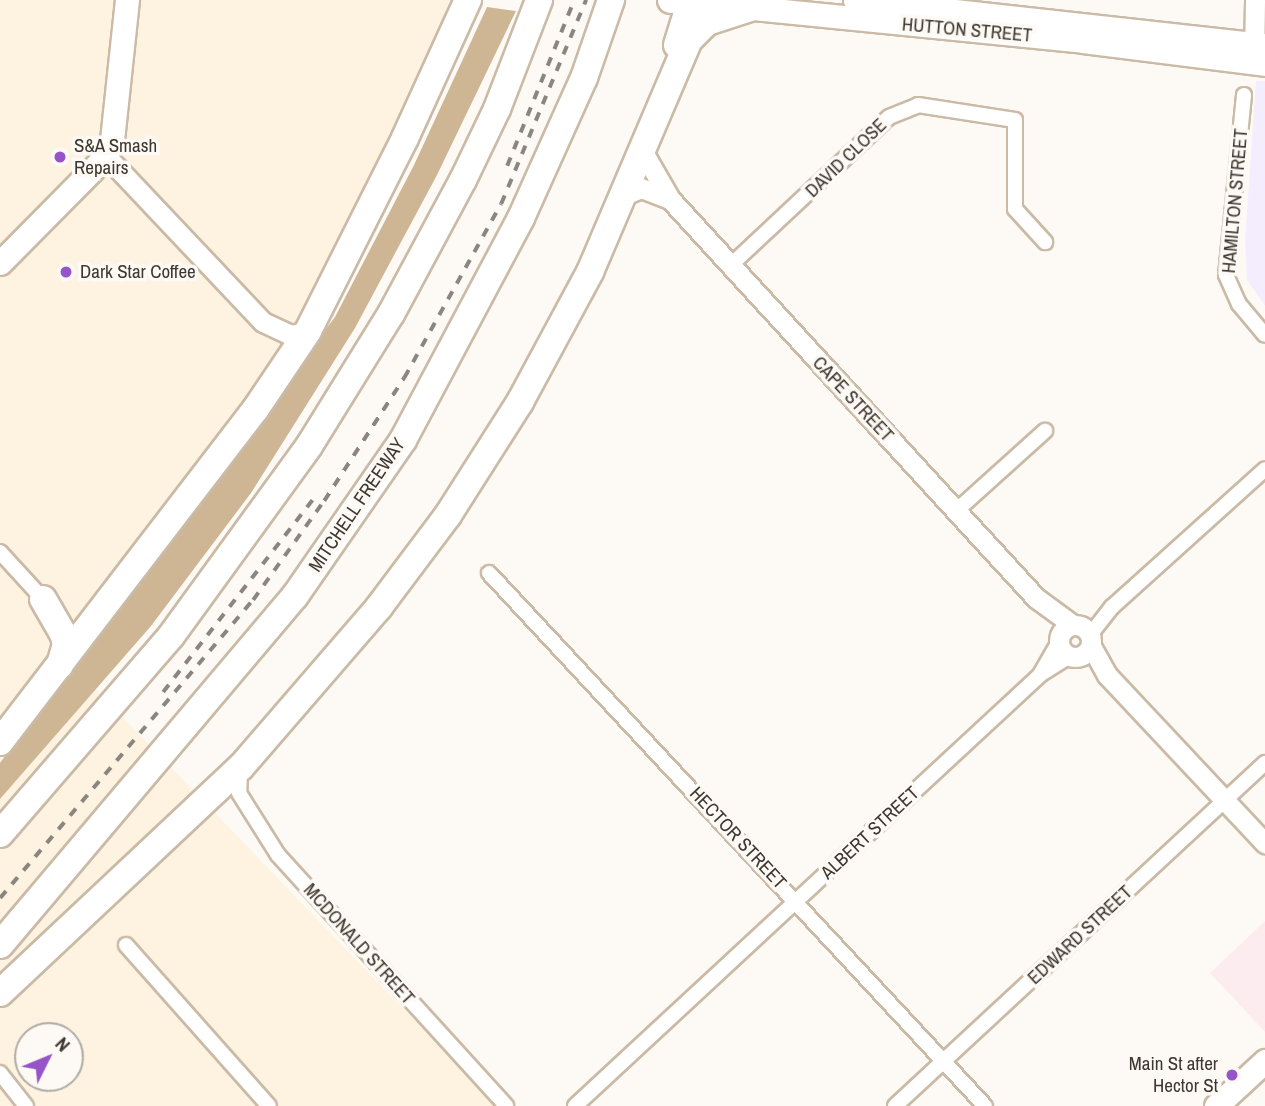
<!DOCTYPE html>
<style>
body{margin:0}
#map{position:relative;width:1265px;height:1106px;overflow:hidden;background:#fdfaf6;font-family:"Archivo Narrow",sans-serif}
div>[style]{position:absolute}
.commercial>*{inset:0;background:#fcecf0}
.built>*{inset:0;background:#fef2e1}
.education>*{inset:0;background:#f3edfe}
.forest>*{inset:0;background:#ceb695}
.roads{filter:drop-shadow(2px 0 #cabaa6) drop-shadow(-2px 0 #cabaa6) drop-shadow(0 2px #cabaa6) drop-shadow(0 -2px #cabaa6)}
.street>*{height:14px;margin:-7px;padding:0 7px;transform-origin:7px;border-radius:7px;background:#fff}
.secondary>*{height:19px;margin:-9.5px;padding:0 9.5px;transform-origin:9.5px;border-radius:9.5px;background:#fff}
.secondary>.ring{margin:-9.5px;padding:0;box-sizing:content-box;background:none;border:19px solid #fff;border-radius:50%}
.primary>*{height:23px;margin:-11.5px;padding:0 11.5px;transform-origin:11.5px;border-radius:11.5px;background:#fff}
.highway>*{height:26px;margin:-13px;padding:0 13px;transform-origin:13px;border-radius:13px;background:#fff}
.rail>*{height:3.5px;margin-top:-1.75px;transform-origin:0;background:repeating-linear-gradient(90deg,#8a857f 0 9px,transparent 0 18px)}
.dots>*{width:19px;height:19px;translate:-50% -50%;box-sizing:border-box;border:4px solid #fdfaf6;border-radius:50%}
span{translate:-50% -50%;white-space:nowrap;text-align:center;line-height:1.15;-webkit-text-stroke:7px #fdfaf6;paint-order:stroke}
.street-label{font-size:19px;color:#3d372f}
.poi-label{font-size:19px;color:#3d372f}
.left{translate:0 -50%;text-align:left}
.right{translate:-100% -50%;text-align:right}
.north{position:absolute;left:14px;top:1022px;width:70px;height:70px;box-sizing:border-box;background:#fdfaf6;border:2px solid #b0aca6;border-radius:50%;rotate:47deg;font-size:19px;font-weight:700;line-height:28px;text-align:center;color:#3d372f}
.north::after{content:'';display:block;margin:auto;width:24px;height:32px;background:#9754c9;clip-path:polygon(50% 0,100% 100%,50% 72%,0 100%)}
</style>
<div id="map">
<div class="commercial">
<div style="clip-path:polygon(1265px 921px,1265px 1032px,1210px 973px)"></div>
</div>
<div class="built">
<div style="clip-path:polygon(evenodd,0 0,449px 0,444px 24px,308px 318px,61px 653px,497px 1106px,0 1106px,0 0,28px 1036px,70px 1036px,70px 1078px,28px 1078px,28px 1036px)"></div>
</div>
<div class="education">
<div style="clip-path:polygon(1256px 81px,1265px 81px,1265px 306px,1247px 280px,1245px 241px)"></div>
</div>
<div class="forest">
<div style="clip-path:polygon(487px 7px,516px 11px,437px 175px,355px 328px,251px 493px,151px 626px,0 799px,0 763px,335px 317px,414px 165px)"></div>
</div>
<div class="roads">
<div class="street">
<div style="left:1244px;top:95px;width:181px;rotate:95.7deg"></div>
<div style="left:1226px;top:275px;width:32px;rotate:66deg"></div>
<div style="left:1239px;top:304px;width:40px;rotate:50deg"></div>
<div style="left:731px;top:265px;width:216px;rotate:-43.1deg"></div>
<div style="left:889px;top:117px;width:31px;rotate:-22deg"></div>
<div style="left:918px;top:105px;width:98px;rotate:8.8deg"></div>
<div style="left:1015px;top:120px;width:89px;rotate:90deg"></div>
<div style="left:1015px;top:209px;width:45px;rotate:47.7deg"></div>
<div style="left:956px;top:511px;width:120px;rotate:-42deg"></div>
<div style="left:0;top:552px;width:64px;rotate:47.5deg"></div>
<div style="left:489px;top:573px;width:728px;rotate:47.06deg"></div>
<div style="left:1090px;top:635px;width:36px;rotate:-52deg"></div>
<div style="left:1112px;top:607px;width:206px;rotate:-42deg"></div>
<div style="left:1041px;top:673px;width:36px;rotate:-60deg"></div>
<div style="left:240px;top:770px;width:23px;rotate:92deg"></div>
<div style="left:239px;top:793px;width:73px;rotate:57.8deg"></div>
<div style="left:278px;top:855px;width:339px;rotate:47.7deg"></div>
<div style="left:126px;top:945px;width:215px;rotate:48.4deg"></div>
<div style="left:0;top:1073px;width:42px;rotate:51.8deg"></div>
<div style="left:575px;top:1106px;width:635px;rotate:-42.83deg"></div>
<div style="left:1041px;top:674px;width:34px;rotate:-32deg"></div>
<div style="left:895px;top:1106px;width:505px;rotate:-42.83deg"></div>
</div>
<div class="secondary">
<div style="left:1254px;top:58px;width:58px;rotate:-89deg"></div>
<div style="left:643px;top:152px;width:54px;rotate:60.1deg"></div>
<div style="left:106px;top:156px;width:228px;rotate:46.6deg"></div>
<div style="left:263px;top:322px;width:31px;rotate:25deg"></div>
<div style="left:291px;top:335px;width:17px;rotate:-13deg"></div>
<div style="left:624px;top:195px;width:18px;rotate:-22deg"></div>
<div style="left:641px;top:188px;width:31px;rotate:21deg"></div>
<div style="left:670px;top:199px;width:541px;rotate:47.47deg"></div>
<div style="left:1036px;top:598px;width:46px;rotate:36.1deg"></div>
<div class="ring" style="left:1059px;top:625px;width:13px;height:13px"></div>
<div style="left:1091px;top:646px;width:33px;rotate:61deg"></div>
<div style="left:1107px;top:675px;width:231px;rotate:46.8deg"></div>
</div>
<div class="primary">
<div style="left:673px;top:0;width:412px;rotate:5.7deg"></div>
<div style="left:1083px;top:41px;width:183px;rotate:7.2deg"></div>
<div style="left:855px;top:0;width:412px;rotate:6.3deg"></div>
<div style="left:0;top:263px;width:151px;rotate:-45.3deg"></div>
<div style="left:106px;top:156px;width:17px;rotate:-69deg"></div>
<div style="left:112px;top:140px;width:141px;rotate:-83.9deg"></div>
<div style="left:1216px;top:1106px;width:67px;rotate:-42.6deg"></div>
</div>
<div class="highway">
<div style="left:671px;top:0;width:1px"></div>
<div style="left:677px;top:45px;width:47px;rotate:-72.7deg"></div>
<div style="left:43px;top:599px;width:39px;rotate:60deg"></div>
<div style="left:63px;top:633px;width:11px;rotate:75deg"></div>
<div style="left:66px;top:644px;width:22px;rotate:106deg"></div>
<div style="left:0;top:742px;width:419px;rotate:-52.5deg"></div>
<div style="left:255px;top:410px;width:95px;rotate:-56.1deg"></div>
<div style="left:308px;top:331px;width:216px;rotate:-63.3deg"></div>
<div style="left:405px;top:138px;width:152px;rotate:-65.5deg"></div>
<div style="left:0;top:834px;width:262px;rotate:-49.2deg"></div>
<div style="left:171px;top:636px;width:235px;rotate:-54deg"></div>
<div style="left:309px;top:446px;width:155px;rotate:-58.2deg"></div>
<div style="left:391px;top:314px;width:152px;rotate:-61.8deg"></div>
<div style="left:463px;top:180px;width:79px;rotate:-64.4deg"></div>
<div style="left:497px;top:109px;width:117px;rotate:-68.9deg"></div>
<div style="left:0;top:945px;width:457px;rotate:-49.8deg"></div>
<div style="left:295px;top:596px;width:190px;rotate:-55.3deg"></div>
<div style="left:403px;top:440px;width:251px;rotate:-62deg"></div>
<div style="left:521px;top:218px;width:154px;rotate:-65.8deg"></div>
<div style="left:584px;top:78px;width:83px;rotate:-70.9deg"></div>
<div style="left:0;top:993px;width:330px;rotate:-43.2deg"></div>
<div style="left:241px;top:767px;width:211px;rotate:-49.2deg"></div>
<div style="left:379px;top:607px;width:115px;rotate:-53.1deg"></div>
<div style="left:448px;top:515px;width:134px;rotate:-57.5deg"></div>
<div style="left:520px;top:402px;width:148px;rotate:-61.7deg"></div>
<div style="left:590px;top:272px;width:252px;rotate:-66.9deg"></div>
<div style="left:689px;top:40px;width:25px;rotate:-45deg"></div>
<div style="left:707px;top:22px;width:45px;rotate:-18deg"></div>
</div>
</div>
<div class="rail">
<div style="left:507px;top:166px;width:179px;rotate:-68deg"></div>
<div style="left:163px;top:692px;width:252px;rotate:-52.1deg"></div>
<div style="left:0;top:898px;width:391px;rotate:-49.7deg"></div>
<div style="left:253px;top:600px;width:122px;rotate:-54.4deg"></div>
<div style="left:324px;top:501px;width:147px;rotate:-57deg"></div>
<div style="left:404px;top:378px;width:199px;rotate:-60.9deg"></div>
<div style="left:501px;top:204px;width:221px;rotate:-67.4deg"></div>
</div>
<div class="dots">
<div style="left:60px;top:157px;background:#9754c9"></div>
<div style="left:66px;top:272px;background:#9754c9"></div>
<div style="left:1232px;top:1075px;background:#9754c9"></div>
</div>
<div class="street-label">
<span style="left:967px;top:30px;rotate:5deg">HUTTON STREET</span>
<span style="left:846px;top:158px;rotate:-44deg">DAVID CLOSE</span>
<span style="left:1235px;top:201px;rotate:-85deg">HAMILTON STREET</span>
<span style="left:853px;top:399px;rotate:47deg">CAPE STREET</span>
<span style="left:357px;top:505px;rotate:-56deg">MITCHELL FREEWAY</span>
<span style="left:870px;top:833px;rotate:-43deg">ALBERT STREET</span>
<span style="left:738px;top:838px;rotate:47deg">HECTOR STREET</span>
<span style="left:1080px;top:935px;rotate:-43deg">EDWARD STREET</span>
<span style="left:359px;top:944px;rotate:48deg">MCDONALD STREET</span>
</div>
<div class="poi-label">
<span class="left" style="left:74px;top:157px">S&amp;A Smash<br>Repairs</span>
<span class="left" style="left:80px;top:272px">Dark Star Coffee</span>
<span class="right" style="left:1218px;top:1075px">Main St after<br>Hector St</span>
</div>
<div class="north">N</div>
</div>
